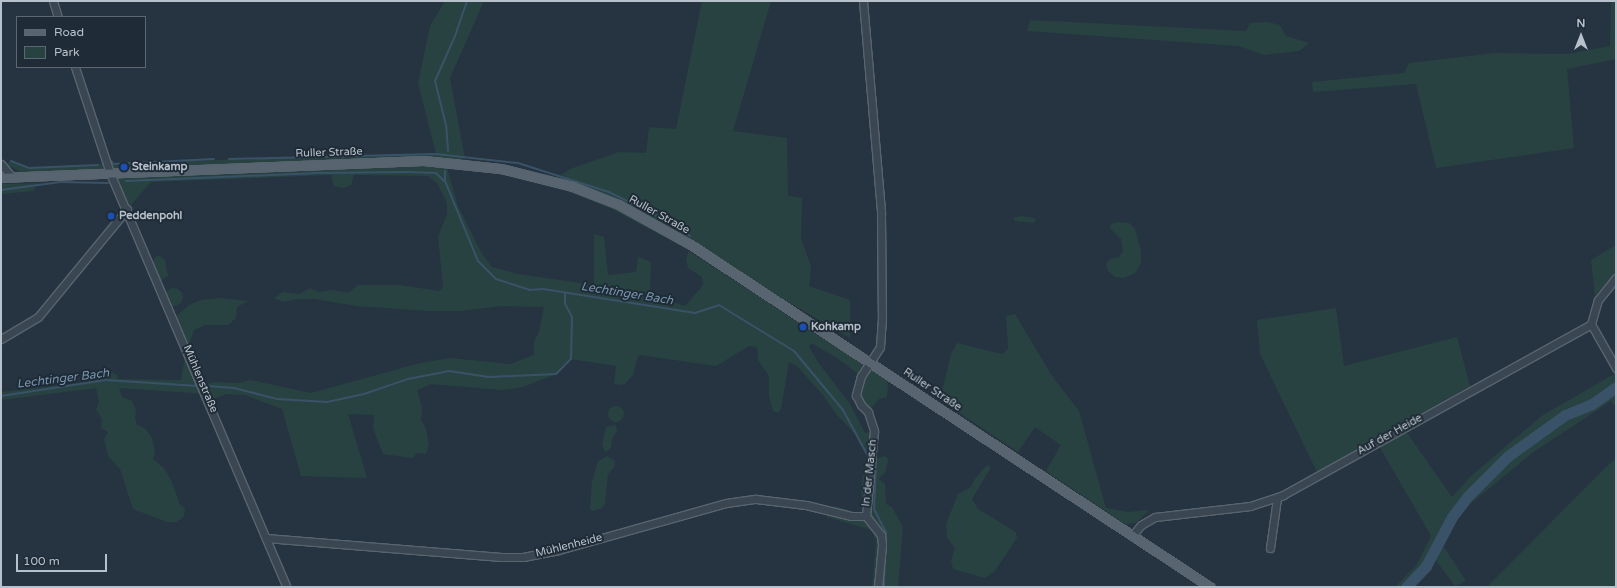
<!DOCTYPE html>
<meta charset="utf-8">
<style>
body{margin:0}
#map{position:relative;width:1617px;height:588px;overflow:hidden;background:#263441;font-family:"Varela Round",sans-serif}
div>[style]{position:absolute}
.green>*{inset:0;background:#284242}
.round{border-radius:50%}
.stream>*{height:2px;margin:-1px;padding:0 1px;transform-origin:1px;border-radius:1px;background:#395268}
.river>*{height:11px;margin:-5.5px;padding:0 5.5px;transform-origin:5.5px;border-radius:5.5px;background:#395268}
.roads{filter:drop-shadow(1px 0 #58646e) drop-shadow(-1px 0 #58646e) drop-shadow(0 1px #58646e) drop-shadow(0 -1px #58646e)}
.minor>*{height:7px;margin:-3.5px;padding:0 3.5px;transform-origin:3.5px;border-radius:3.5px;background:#3a4651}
.major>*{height:8px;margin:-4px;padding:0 4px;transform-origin:4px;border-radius:4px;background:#586571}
.dots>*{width:11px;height:11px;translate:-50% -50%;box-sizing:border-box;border:2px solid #1f2b36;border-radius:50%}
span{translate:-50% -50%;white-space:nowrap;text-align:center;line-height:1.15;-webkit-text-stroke:4px #1f2b36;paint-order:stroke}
.street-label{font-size:11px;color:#b7c1cb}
.poi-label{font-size:11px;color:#b7c1cb;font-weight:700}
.left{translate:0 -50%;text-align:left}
.water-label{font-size:12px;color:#7795ae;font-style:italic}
.frame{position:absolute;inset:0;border:2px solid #b7c1cb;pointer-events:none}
.legend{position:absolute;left:16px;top:16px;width:130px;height:52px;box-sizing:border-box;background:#1f2b36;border:1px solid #5c6772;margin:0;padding:5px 7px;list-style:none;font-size:12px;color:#b7c1cb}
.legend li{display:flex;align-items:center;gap:8px;height:20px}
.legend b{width:20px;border:1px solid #5c6772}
.north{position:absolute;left:1561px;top:16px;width:40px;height:40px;-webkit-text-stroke:3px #1f2b36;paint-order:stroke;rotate:0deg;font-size:11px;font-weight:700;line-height:16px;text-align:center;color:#b7c1cb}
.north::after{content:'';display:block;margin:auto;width:14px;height:18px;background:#b7c1cb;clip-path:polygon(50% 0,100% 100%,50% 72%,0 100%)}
.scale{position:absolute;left:16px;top:554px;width:91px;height:18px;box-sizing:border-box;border:2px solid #b7c1cb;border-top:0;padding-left:5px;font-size:12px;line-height:14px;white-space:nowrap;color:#b7c1cb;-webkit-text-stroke:3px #1f2b36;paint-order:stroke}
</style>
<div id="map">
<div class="green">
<div style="clip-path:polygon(445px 1px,484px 1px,450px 78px,466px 164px,450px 162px,447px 168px,458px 206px,481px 252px,492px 267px,518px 274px,594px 285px,594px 234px,604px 237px,608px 275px,636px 272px,638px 257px,651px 262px,650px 295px,685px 306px,703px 285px,702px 277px,688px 268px,686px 259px,689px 250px,612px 209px,557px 187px,553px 180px,570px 169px,619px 152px,646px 153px,649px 127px,676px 129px,702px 1px,771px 1px,733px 131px,787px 138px,788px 196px,802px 198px,801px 238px,811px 267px,809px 286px,850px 300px,850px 338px,691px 245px,689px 251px,888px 381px,887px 397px,879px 399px,868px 412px,856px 395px,861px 376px,837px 358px,811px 343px,809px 347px,820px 365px,850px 404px,865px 433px,874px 431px,879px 437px,877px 452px,867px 451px,860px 445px,856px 435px,836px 414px,823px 395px,797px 366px,789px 362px,781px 409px,778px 413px,773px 411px,769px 396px,769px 376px,758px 360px,757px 347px,749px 346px,716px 366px,640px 355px,637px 358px,633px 375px,625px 384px,620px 385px,614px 384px,616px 366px,571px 359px,556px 374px,523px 387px,502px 390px,431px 384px,417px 390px,422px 408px,421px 420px,426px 429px,429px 445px,426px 454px,417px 453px,412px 458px,383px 454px,373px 428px,374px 415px,348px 414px,367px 478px,301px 476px,282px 409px,245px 395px,226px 394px,209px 401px,206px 394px,119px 388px,122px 397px,132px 401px,136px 410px,135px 417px,137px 425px,145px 428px,152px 438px,155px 452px,153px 459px,164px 468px,172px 482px,180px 505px,185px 508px,184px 516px,177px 522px,167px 522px,133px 509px,120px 469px,108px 456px,104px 439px,108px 432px,101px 428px,102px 419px,96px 410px,99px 401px,96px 388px,1px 400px,1px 392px,87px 382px,109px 371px,117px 375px,118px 379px,181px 380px,185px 357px,174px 318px,189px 305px,201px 300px,220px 298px,248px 301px,237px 307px,236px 318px,228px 325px,205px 325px,194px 330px,187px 349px,202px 385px,214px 382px,239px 383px,250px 380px,311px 393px,420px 363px,450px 358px,511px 364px,534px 355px,534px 341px,539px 332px,544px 307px,502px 306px,460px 311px,429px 311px,356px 306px,315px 299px,297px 299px,283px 302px,274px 298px,283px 292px,300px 294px,310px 288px,318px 292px,333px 290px,348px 293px,358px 285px,399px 285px,440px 291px,443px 287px,438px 237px,447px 214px,447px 203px,437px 183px,428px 176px,354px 175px,351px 185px,343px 188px,334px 186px,331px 175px,151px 182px,128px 208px,109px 163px,436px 154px,418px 83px,430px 26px)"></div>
<div style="clip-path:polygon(1611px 1px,1616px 1px,1616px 59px,1567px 69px,1574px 148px,1436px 168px,1416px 84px,1313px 92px,1312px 82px,1404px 73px,1409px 63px,1495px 53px,1568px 54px,1610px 46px)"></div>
<div style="clip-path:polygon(1030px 20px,1246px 31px,1250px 23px,1268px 22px,1280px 25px,1286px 36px,1309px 43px,1299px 51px,1264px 55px,1239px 46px,1027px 31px)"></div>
<div style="clip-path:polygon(11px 161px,29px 168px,98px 165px,104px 162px,104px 166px,100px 170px,22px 173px,6px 164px)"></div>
<div style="clip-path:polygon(1px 183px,9px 184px,39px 183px,33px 191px,1px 194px)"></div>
<div style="clip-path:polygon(1021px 216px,1034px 218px,1036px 219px,1034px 223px,1015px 221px,1014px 218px)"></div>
<div style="clip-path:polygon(1118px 222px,1129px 223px,1135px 229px,1141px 251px,1141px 263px,1135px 273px,1124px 278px,1115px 277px,1108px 271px,1106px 264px,1110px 259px,1119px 257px,1123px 251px,1121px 239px,1110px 228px,1111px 224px)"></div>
<div style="clip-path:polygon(1616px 245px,1616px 272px,1595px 296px,1591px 260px)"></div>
<div style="clip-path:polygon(160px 256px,165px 260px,168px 276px,158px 282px,151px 266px,155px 257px)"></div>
<div class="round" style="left:165px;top:288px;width:18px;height:18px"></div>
<div style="clip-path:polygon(1336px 308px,1344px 366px,1457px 337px,1470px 386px,1317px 472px,1260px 354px,1257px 320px)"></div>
<div style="clip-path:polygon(1015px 314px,1052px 376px,1079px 411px,1106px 508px,1128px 512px,1149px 510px,1136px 523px,1125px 524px,1046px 471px,1061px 445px,1035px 427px,1018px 452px,940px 400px,951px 354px,957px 343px,1002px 354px,1008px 349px,1006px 316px)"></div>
<div style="clip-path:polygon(1616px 373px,1616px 407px,1611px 401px,1532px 453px,1463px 510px,1442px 544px,1466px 581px,1455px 586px,1432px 555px,1426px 566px,1406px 587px,1395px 587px,1416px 566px,1431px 536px,1378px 444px,1405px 430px,1452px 497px,1472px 475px,1543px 415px)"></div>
<div class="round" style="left:608px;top:406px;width:16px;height:16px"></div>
<div style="clip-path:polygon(616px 425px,617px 431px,612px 439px,611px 448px,605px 452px,602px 444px,606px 427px)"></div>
<div style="clip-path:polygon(607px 456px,615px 461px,614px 467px,608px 474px,605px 504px,602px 508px,593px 511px,590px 510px,592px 481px,598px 461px)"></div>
<div style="clip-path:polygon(885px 456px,888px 459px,886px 471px,879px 479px,885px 484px,886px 504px,892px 507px,903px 527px,898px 587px,872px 587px,876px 542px,872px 530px,827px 517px,826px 510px,834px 506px,849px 510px,851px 516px,866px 516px,867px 506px,862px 504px,861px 490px,864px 469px,875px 459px)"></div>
<div style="clip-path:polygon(1616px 458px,1616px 587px,1487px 587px,1606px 467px)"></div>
<div style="clip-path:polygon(987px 465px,991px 467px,972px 499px,978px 509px,1016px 532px,1017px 538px,995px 571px,985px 578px,953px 569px,951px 560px,955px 548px,947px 538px,946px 524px,958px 494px,971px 487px,975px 479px)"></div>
</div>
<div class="stream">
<div style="left:448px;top:151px;width:26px;rotate:-94deg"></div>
<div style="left:446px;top:125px;width:45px;rotate:-104deg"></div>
<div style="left:435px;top:81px;width:49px;rotate:-66deg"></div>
<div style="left:455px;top:36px;width:37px;rotate:-71deg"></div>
<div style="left:109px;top:159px;width:7px;rotate:45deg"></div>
<div style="left:114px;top:164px;width:100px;rotate:-2.9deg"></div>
<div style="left:229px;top:159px;width:207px;rotate:-1.4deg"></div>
<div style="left:436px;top:154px;width:82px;rotate:6.3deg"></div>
<div style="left:518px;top:163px;width:96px;rotate:17.7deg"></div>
<div style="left:609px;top:192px;width:69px;rotate:26.6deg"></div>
<div style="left:671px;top:223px;width:23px;rotate:34deg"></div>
<div style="left:11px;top:161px;width:19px;rotate:21deg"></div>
<div style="left:29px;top:168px;width:69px;rotate:-2.5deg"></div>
<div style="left:445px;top:171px;width:10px;rotate:90deg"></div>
<div style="left:445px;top:181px;width:87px;rotate:67.6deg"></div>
<div style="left:478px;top:261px;width:25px;rotate:45deg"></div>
<div style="left:496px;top:279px;width:35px;rotate:18deg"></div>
<div style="left:529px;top:290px;width:14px;rotate:-4deg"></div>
<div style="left:543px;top:289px;width:154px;rotate:9deg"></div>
<div style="left:695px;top:313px;width:25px;rotate:-18deg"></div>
<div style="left:719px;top:305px;width:88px;rotate:31.5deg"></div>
<div style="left:794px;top:351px;width:77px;rotate:50.3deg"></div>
<div style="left:843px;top:410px;width:52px;rotate:61.5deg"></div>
<div style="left:126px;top:181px;width:188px;rotate:-2.4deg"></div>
<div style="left:314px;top:173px;width:95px;rotate:-0.6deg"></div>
<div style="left:409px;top:172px;width:27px;rotate:2deg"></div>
<div style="left:436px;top:173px;width:11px;rotate:45deg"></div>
<div style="left:1px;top:190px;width:60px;rotate:-7.7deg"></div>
<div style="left:60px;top:182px;width:48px;rotate:1.2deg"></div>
<div style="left:207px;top:386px;width:27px;rotate:4deg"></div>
<div style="left:234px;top:388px;width:44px;rotate:14.3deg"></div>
<div style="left:277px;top:399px;width:50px;rotate:3.4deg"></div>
<div style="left:327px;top:402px;width:38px;rotate:-12deg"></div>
<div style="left:364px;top:394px;width:46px;rotate:-18.8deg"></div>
<div style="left:408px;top:379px;width:42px;rotate:-11deg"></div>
<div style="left:449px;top:371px;width:40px;rotate:8.5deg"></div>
<div style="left:489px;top:377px;width:67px;rotate:-2.6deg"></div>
<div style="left:556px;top:374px;width:21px;rotate:-45deg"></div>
<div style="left:571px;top:359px;width:42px;rotate:-88.6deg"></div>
<div style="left:572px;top:317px;width:15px;rotate:-118deg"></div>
<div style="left:565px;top:304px;width:11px;rotate:-90deg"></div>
<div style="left:1px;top:396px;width:106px;rotate:-8.7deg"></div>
<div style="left:106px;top:380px;width:92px;rotate:3.7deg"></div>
<div style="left:876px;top:460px;width:49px;rotate:92.3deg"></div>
<div style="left:874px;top:509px;width:27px;rotate:63deg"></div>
<div style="left:886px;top:533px;width:54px;rotate:92.1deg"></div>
</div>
<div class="river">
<div style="left:1406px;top:587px;width:29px;rotate:-46deg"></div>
<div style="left:1426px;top:566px;width:55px;rotate:-62deg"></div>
<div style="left:1452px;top:517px;width:25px;rotate:-53deg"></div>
<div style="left:1467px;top:497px;width:58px;rotate:-45deg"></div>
<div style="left:1508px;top:456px;width:70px;rotate:-35.7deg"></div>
<div style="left:1565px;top:415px;width:29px;rotate:-22deg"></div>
<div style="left:1592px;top:404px;width:29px;rotate:-35deg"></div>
</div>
<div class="roads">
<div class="minor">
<div style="left:53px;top:1px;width:17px;rotate:73deg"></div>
<div style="left:863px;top:1px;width:213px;rotate:85.1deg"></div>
<div style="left:881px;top:213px;width:105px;rotate:89.5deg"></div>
<div style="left:882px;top:318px;width:29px;rotate:94deg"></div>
<div style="left:880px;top:347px;width:35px;rotate:123deg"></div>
<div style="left:861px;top:376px;width:20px;rotate:105deg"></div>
<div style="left:856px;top:395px;width:11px;rotate:63deg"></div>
<div style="left:861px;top:405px;width:10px;rotate:45deg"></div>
<div style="left:868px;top:412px;width:20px;rotate:72deg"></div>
<div style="left:874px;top:431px;width:85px;rotate:95.4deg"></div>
<div style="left:866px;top:516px;width:24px;rotate:52deg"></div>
<div style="left:881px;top:535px;width:10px;rotate:84deg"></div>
<div style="left:882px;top:545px;width:42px;rotate:95.4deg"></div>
<div style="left:75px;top:67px;width:112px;rotate:71.7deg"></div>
<div style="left:110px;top:173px;width:450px;rotate:66.9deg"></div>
<div style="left:1px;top:164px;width:17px;rotate:50deg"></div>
<div style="left:1591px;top:324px;width:51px;rotate:60.4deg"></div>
<div style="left:1px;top:339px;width:43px;rotate:-30.7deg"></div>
<div style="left:38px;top:317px;width:140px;rotate:-50.5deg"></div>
<div style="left:1132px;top:536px;width:14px;rotate:-51deg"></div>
<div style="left:1141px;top:525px;width:16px;rotate:-30deg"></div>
<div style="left:1155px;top:517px;width:96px;rotate:-6.6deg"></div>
<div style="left:1250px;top:506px;width:35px;rotate:-18deg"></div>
<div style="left:1283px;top:495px;width:352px;rotate:-29deg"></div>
<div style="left:1591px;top:324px;width:25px;rotate:-74deg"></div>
<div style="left:1598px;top:300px;width:28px;rotate:-51deg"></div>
<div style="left:266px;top:538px;width:236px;rotate:4.6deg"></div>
<div style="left:501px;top:557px;width:22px"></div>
<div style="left:523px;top:557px;width:37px;rotate:-11deg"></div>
<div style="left:559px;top:550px;width:173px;rotate:-15.7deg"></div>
<div style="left:726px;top:503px;width:30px;rotate:-8deg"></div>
<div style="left:756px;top:499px;width:50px;rotate:6.8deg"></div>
<div style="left:806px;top:505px;width:46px;rotate:13.7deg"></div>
<div style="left:851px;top:516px;width:15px"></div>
<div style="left:1270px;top:548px;width:50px;rotate:-82deg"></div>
</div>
<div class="major">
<div style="left:1px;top:178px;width:423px;rotate:-2.3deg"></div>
<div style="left:424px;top:161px;width:77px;rotate:5.9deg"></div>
<div style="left:501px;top:169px;width:74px;rotate:14deg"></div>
<div style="left:573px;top:187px;width:49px;rotate:21.4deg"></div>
<div style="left:619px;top:205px;width:82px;rotate:29.1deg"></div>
<div style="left:691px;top:245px;width:622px;rotate:33.38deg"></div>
</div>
</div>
<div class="dots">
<div style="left:124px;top:167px;background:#1a4fb4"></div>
<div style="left:111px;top:216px;background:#1a4fb4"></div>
<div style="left:803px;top:327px;background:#1a4fb4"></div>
</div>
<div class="street-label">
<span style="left:329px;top:153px;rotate:-2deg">Ruller Straße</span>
<span style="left:659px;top:215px;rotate:29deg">Ruller Straße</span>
<span style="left:200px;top:379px;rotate:67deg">Mühlenstraße</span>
<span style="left:932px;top:390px;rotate:34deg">Ruller Straße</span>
<span style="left:1390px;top:435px;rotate:-29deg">Auf der Heide</span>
<span style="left:870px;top:473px;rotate:-84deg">In der Masch</span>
<span style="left:569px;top:546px;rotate:-14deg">Mühlenheide</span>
</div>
<div class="poi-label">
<span class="left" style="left:132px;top:167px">Steinkamp</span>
<span class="left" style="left:119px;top:216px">Peddenpohl</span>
<span class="left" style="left:811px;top:327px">Kohkamp</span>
</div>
<div class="water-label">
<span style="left:627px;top:294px;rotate:9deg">Lechtinger Bach</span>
<span style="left:63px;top:379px;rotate:-7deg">Lechtinger Bach</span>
</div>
<div class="frame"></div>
<ul class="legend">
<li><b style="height:5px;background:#586571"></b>Road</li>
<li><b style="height:11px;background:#284242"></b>Park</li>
</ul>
<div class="north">N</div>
<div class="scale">100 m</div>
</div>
